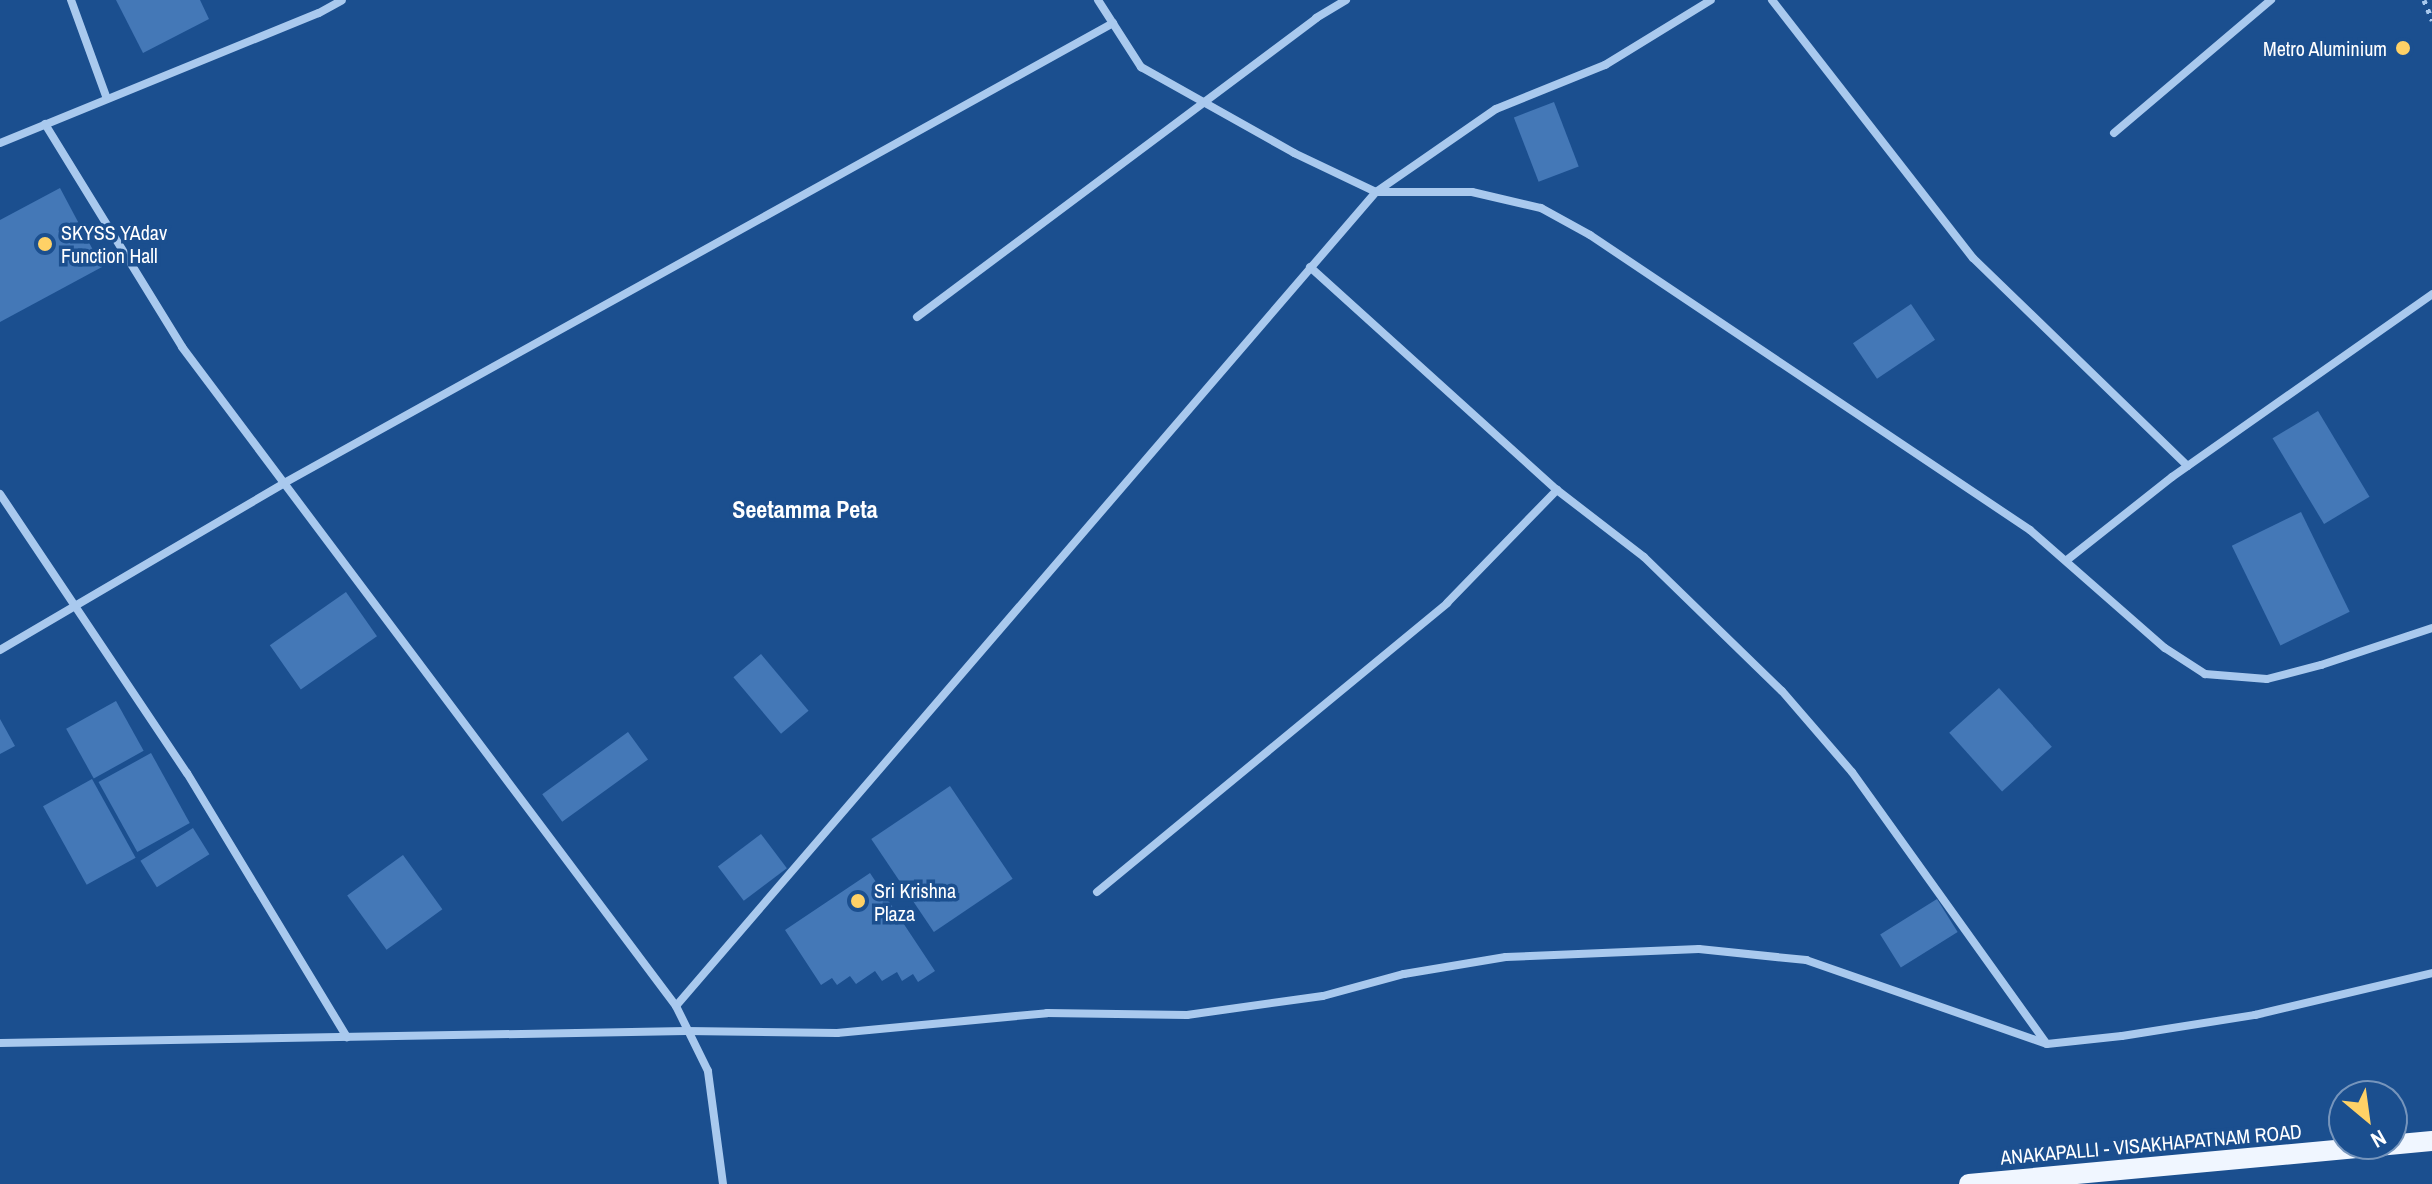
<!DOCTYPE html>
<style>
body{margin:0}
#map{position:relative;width:2432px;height:1184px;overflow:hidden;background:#1b4f8f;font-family:"Archivo Narrow",sans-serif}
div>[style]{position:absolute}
.building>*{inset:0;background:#4478b7;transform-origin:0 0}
.path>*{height:5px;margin-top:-2.5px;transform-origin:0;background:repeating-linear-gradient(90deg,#a9c9ee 0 4px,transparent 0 10px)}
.minor>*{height:8px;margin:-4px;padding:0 4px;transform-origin:4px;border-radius:4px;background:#a9c9ee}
.primary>*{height:20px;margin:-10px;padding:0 10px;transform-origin:10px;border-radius:10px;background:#f0f6ff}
.dots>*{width:22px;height:22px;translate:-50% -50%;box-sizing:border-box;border:4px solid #1b4f8f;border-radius:50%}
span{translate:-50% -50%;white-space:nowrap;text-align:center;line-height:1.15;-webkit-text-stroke:7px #1b4f8f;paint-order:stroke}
.poi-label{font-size:20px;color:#fff}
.right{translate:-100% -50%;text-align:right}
.left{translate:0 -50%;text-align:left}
.street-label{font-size:20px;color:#fff}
.quarter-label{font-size:24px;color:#fff;font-weight:700}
.north{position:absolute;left:2328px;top:1080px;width:80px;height:80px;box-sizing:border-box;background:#1b4f8f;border:2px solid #7695bc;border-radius:50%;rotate:151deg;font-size:22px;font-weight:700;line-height:32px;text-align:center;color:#fff}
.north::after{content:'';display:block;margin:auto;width:28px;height:36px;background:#ffd166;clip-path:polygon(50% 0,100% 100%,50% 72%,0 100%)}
</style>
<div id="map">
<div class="building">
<div style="clip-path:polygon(116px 0,200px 0,209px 19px,143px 53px)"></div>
<div style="left:1554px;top:102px;width:69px;height:43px;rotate:69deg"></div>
<div style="clip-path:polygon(60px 188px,102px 267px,0 322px,0 220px)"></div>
<div style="left:1911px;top:304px;width:43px;height:70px;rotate:56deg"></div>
<div style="left:2318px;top:411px;width:100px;height:53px;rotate:59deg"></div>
<div style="left:2301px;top:512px;width:111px;height:77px;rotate:64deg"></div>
<div style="left:346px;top:592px;width:54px;height:93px;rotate:55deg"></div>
<div style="left:761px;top:654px;width:74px;height:36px;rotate:50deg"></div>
<div style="left:1999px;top:688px;width:79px;height:67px;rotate:48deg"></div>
<div style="left:116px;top:701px;width:57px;height:57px;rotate:61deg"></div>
<div style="clip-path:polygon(0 719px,15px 746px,0 754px)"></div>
<div style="left:628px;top:732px;width:34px;height:106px;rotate:54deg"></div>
<div style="left:151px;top:753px;width:80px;height:60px;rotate:61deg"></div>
<div style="left:92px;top:779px;width:90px;height:56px;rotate:61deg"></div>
<div style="left:950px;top:786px;width:112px;height:95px;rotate:56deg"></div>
<div style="left:193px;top:828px;width:31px;height:62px;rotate:58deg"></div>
<div style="left:761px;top:834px;width:43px;height:54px;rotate:53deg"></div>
<div style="left:403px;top:855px;width:67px;height:69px;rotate:54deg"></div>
<div style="clip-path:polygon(870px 873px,935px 971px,918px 982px,913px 974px,902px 981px,897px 972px,882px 981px,875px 971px,856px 984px,850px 976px,837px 985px,832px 978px,821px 985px,785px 930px)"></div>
<div style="left:1937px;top:899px;width:39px;height:67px;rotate:58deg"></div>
</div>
<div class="path">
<div style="left:2424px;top:0;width:22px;rotate:68deg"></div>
</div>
<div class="minor">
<div style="left:71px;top:0;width:105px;rotate:70deg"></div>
<div style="left:1098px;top:0;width:80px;rotate:57.3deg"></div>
<div style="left:1141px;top:67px;width:176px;rotate:29.3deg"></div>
<div style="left:1294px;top:153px;width:91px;rotate:25.4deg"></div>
<div style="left:1376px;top:192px;width:146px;rotate:-34.7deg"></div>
<div style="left:1496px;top:109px;width:118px;rotate:-22deg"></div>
<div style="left:1605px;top:65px;width:124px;rotate:-31.5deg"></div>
<div style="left:1772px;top:0;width:327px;rotate:52.1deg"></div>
<div style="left:1973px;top:258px;width:299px;rotate:44.1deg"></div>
<div style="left:45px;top:124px;width:262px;rotate:58.4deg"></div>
<div style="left:182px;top:347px;width:824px;rotate:53.14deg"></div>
<div style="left:2114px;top:133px;width:206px;rotate:-40.3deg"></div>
<div style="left:0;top:143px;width:344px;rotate:-22.2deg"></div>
<div style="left:319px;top:13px;width:26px;rotate:-29deg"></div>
<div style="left:1310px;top:267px;width:333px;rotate:42.1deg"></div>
<div style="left:1557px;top:490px;width:110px;rotate:37.6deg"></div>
<div style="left:1644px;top:557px;width:192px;rotate:44.2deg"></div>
<div style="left:1782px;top:691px;width:107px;rotate:49.2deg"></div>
<div style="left:1852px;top:772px;width:333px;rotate:54.4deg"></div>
<div style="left:917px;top:317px;width:499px;rotate:-36.8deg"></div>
<div style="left:1316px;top:18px;width:35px;rotate:-31deg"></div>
<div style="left:0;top:494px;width:336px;rotate:56.2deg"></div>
<div style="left:187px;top:773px;width:309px;rotate:58.8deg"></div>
<div style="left:2067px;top:560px;width:134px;rotate:-38.3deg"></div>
<div style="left:2172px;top:477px;width:318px;rotate:-35.1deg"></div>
<div style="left:0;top:650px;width:332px;rotate:-30.4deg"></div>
<div style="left:286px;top:482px;width:946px;rotate:-29.03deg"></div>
<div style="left:1097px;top:892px;width:454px;rotate:-39.5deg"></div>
<div style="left:1447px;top:603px;width:158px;rotate:-45.8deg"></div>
<div style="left:0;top:1043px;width:686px;rotate:-1deg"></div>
<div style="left:686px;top:1031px;width:151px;rotate:0.8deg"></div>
<div style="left:837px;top:1033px;width:211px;rotate:-5.4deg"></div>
<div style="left:1047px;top:1013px;width:140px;rotate:0.8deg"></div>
<div style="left:1187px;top:1015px;width:137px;rotate:-8deg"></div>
<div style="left:1323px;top:996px;width:84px;rotate:-15.2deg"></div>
<div style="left:1404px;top:974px;width:103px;rotate:-9.5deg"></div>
<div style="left:1506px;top:957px;width:193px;rotate:-2.4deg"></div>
<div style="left:1699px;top:949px;width:108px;rotate:5.9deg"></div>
<div style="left:1806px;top:960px;width:255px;rotate:19.2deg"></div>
<div style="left:2047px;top:1044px;width:75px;rotate:-6.1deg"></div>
<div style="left:2122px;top:1036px;width:135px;rotate:-9deg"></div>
<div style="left:2255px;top:1015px;width:182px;rotate:-13.3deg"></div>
<div style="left:723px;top:1184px;width:114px;rotate:-97.6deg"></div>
<div style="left:708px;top:1071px;width:72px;rotate:-116.2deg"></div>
<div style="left:676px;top:1006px;width:1074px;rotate:-49.31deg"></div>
<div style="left:1376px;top:192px;width:96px"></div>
<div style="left:1472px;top:192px;width:71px;rotate:13.1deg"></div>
<div style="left:1541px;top:208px;width:56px;rotate:28.9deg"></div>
<div style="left:1590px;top:235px;width:530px;rotate:33.84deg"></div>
<div style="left:2030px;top:530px;width:179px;rotate:41.2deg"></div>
<div style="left:2165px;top:648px;width:48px;rotate:33deg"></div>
<div style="left:2205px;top:674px;width:62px;rotate:4.6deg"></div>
<div style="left:2267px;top:679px;width:56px;rotate:-14.5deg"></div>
<div style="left:2321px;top:665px;width:117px;rotate:-18.4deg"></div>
</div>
<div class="primary">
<div style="left:1969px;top:1184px;width:465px;rotate:-5.3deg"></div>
</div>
<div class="dots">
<div style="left:2403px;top:48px;background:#ffd166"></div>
<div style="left:45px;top:244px;background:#ffd166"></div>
<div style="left:858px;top:901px;background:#ffd166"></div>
</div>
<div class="poi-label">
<span class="right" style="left:2387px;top:48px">Metro Aluminium</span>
<span class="left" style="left:61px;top:244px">SKYSS YAdav<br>Function Hall</span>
<span class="left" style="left:874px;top:902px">Sri Krishna<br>Plaza</span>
</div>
<div class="street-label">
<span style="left:2151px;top:1144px;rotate:-5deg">ANAKAPALLI - VISAKHAPATNAM ROAD</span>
</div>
<div class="quarter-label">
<span style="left:805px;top:510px">Seetamma Peta</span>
</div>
<div class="north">N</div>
</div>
